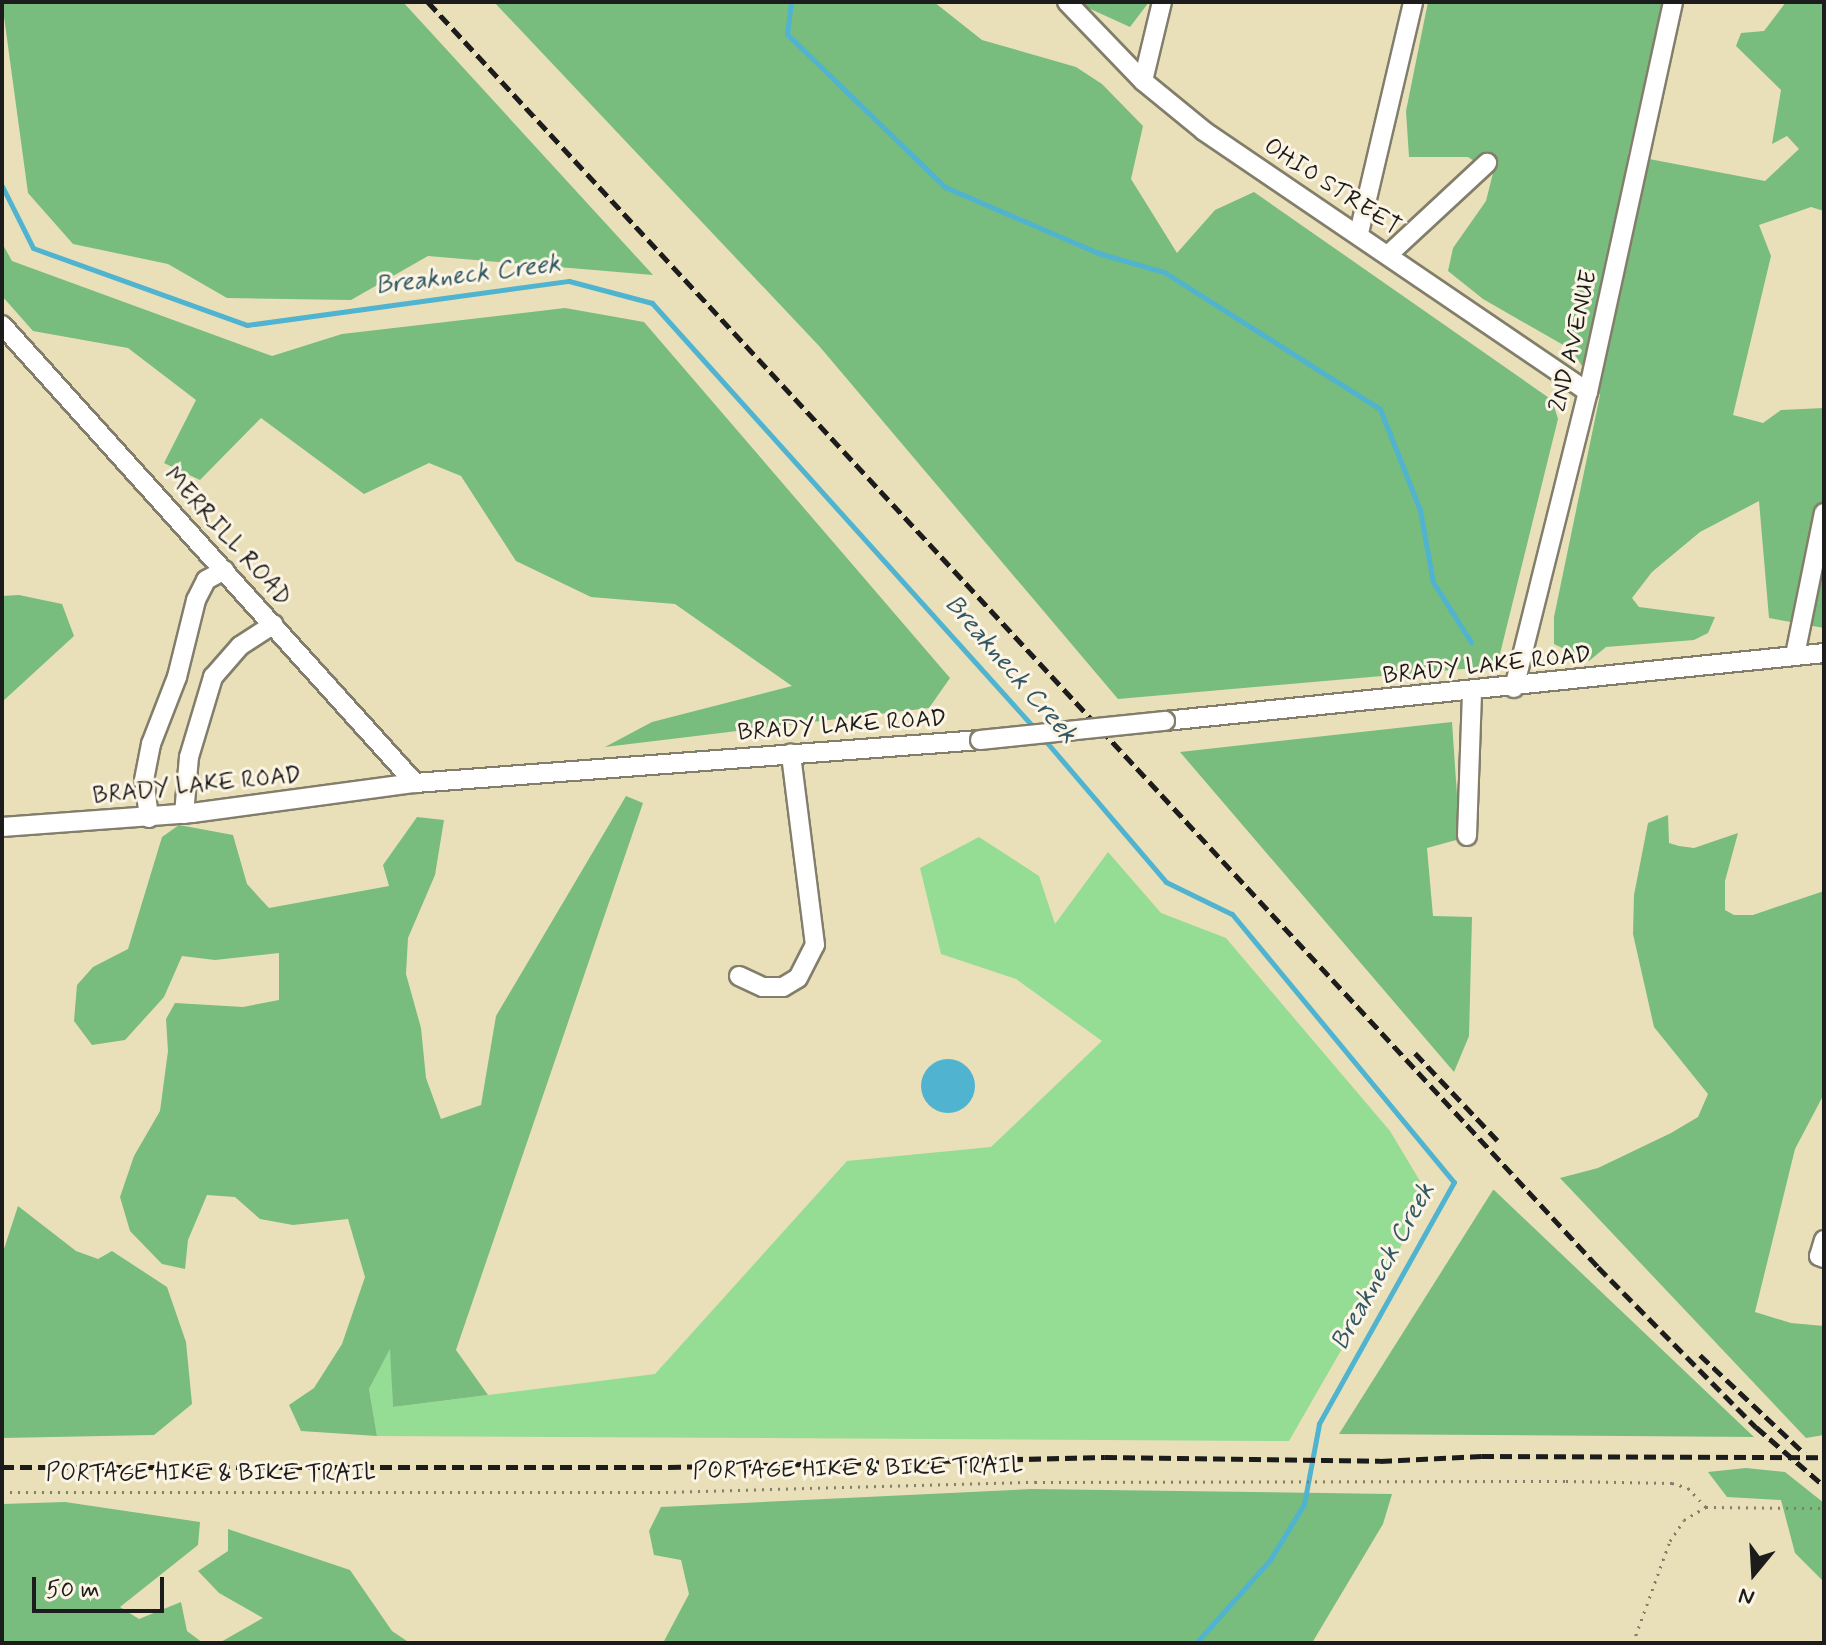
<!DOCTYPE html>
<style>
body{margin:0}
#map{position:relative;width:1826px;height:1645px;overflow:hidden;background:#e9e0ba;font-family:Mynerve,sans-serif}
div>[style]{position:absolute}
.green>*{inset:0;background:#95dc95}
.forest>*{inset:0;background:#78bc7e}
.water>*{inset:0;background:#50b3cf}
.round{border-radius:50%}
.stream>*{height:5px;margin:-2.5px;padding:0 2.5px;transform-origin:2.5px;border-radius:2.5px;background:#50b3cf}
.path>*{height:3px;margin-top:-1.5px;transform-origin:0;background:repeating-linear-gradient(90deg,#827e6b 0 2px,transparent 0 8px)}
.roads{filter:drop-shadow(2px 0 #827e6b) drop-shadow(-2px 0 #827e6b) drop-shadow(0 2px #827e6b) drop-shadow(0 -2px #827e6b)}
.minor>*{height:18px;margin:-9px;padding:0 9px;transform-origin:9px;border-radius:9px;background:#fff}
.rail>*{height:5px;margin-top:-2.5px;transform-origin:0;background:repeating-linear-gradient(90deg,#1c1c1c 0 12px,transparent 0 18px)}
.bridges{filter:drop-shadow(2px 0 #827e6b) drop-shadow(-2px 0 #827e6b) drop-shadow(0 2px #827e6b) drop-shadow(0 -2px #827e6b)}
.minor-bridge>*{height:18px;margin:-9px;padding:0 9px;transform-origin:9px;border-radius:9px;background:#fff}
span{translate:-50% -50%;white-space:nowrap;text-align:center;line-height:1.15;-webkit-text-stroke:6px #fcf5e5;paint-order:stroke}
.street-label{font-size:24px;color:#1c1c1c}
.water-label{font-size:26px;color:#315864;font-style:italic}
.frame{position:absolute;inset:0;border:4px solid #1c1c1c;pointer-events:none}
.north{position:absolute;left:1714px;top:1533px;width:80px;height:80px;-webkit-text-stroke:6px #fcf5e5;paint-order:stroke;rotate:198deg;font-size:22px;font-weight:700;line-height:32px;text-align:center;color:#1c1c1c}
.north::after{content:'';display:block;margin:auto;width:28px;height:36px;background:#1c1c1c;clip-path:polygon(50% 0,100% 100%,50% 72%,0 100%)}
.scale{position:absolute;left:32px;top:1577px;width:132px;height:36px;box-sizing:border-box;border:4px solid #1c1c1c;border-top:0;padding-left:10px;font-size:24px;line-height:28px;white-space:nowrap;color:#1c1c1c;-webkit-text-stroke:6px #fcf5e5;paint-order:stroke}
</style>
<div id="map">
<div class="green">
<div style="clip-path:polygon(979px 837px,1039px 876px,1055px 924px,1108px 852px,1161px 913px,1226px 938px,1390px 1131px,1420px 1181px,1412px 1227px,1289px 1441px,377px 1436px,369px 1389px,391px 1347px,393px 1407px,655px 1374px,847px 1161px,991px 1147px,1102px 1041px,1016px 979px,941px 954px,920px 868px)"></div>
</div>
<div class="forest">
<div style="clip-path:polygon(2px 2px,403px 2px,653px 275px,428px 256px,351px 300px,227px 298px,168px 264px,73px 244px,28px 193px)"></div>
<div style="clip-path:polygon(494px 2px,934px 2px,982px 40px,1076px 67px,1102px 84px,1143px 126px,1131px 179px,1177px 253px,1215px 210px,1254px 192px,1552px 400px,1558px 419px,1497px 666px,1118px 699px,820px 347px)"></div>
<div style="clip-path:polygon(1075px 2px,1149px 2px,1130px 27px)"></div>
<div style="clip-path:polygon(1428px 2px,1663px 2px,1628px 155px,1765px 181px,1799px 149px,1787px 136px,1772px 144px,1781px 90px,1736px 46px,1741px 33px,1764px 31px,1786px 2px,1824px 2px,1824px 211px,1811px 207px,1759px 225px,1771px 256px,1733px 415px,1763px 423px,1781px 410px,1824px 408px,1824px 628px,1769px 618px,1759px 501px,1700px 532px,1652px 572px,1632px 598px,1639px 607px,1715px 617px,1708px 633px,1694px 640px,1606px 647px,1589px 661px,1554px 644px,1554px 617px,1600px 395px,1572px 350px,1483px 299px,1448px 271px,1453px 248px,1486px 201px,1493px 173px,1468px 157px,1409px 157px,1406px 111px)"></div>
<div style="clip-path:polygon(2px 243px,12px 261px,272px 356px,342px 334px,565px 308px,644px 322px,950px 678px,929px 708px,605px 747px,652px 722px,792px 686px,675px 604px,591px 597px,516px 561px,461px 476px,429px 463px,364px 494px,261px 418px,200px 480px,164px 463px,196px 400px,128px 348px,33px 331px,2px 296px)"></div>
<div style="clip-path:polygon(19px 595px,62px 604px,74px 636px,2px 702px,2px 596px)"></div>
<div style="clip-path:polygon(1452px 722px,1460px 839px,1427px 848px,1433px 916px,1472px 917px,1469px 1036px,1454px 1072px,1180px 752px)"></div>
<div style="clip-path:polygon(626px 796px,643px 803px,456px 1350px,488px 1395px,393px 1407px,390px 1349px,369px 1389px,377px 1436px,301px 1431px,289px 1405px,314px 1388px,342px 1344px,365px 1277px,348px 1219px,293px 1225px,260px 1219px,235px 1197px,207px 1195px,188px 1240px,185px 1269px,162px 1264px,130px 1231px,120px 1197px,134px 1156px,160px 1111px,168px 1051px,166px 1019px,175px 1003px,243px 1007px,279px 1000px,279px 953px,215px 960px,182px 956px,164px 997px,125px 1040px,92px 1045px,74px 1021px,77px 985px,93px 967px,128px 949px,162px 837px,179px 825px,233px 835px,247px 884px,269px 908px,389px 886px,383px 865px,417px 817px,444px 820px,435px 875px,408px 938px,406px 974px,421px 1028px,426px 1078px,441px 1119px,481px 1105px,496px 1016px)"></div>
<div style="clip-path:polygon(1668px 815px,1669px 843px,1679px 846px,1694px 848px,1738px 833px,1725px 881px,1725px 910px,1734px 915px,1753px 915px,1824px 891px,1824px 1094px,1795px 1149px,1755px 1312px,1791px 1323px,1824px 1326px,1824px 1435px,1806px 1438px,1560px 1178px,1598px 1168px,1671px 1133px,1698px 1117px,1708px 1094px,1654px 1027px,1633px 934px,1634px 895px,1648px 823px)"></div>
<div style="clip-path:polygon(1493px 1190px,1494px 1190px,1754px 1437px,1339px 1434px)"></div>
<div style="clip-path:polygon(18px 1206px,76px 1251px,98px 1259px,112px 1251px,167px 1287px,186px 1342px,192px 1404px,154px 1435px,2px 1438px,2px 1255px)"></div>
<div style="clip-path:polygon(1746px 1468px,1785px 1472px,1824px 1503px,1824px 1582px,1795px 1553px,1781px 1500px,1727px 1497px,1708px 1472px)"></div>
<div style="clip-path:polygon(1032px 1489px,1392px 1494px,1383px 1524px,1312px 1643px,663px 1643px,689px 1594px,681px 1560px,654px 1555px,649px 1531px,661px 1507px)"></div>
<div style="clip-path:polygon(65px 1502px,200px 1522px,198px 1545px,120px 1607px,139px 1619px,181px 1602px,187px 1631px,203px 1643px,2px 1643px,2px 1504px)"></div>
<div style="clip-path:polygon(228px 1529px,350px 1570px,392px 1631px,410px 1643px,219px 1643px,263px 1618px,219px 1593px,198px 1571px,228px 1551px)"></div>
</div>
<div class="water">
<div class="round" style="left:921px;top:1059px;width:54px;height:54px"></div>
</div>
<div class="stream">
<div style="left:791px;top:2px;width:32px;rotate:97deg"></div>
<div style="left:787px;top:34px;width:220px;rotate:44.1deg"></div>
<div style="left:945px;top:187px;width:167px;rotate:23.3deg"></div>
<div style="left:1098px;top:253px;width:69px;rotate:16.1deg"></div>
<div style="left:1164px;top:272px;width:256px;rotate:32.4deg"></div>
<div style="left:1380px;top:409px;width:109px;rotate:68.4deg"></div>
<div style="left:1420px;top:510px;width:73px;rotate:79.8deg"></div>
<div style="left:1433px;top:582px;width:71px;rotate:57.7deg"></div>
<div style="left:2px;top:186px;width:69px;rotate:63.4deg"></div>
<div style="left:33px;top:248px;width:227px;rotate:19.8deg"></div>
<div style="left:247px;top:325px;width:325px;rotate:-7.8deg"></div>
<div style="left:569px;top:281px;width:86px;rotate:14.8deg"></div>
<div style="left:652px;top:303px;width:576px;rotate:48.03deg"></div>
<div style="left:1043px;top:738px;width:189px;rotate:49.5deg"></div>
<div style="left:1166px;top:882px;width:73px;rotate:25.9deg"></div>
<div style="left:1232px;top:914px;width:348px;rotate:50.4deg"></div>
<div style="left:1454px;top:1182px;width:277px;rotate:119.2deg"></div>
<div style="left:1319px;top:1424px;width:81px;rotate:100.6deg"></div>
<div style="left:1304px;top:1504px;width:66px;rotate:121.3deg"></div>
<div style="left:1270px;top:1560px;width:111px;rotate:131.7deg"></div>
</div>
<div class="path">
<div style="left:2px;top:1492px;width:664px"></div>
<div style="left:666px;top:1492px;width:369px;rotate:-1.6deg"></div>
<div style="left:1035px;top:1482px;width:531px;rotate:-0.11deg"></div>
<div style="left:1566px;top:1481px;width:106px;rotate:1.1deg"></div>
<div style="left:1672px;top:1483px;width:17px;rotate:17deg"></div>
<div style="left:1688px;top:1488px;width:26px;rotate:47deg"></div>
<div style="left:1633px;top:1643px;width:109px;rotate:-70.1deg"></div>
<div style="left:1670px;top:1541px;width:25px;rotate:-56deg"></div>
<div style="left:1684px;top:1520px;width:26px;rotate:-31deg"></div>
<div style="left:1706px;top:1507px;width:118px;rotate:0.5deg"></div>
</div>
<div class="roads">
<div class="minor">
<div style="left:1067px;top:2px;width:110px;rotate:46.1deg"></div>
<div style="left:1143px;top:81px;width:79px;rotate:39.3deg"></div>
<div style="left:1204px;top:131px;width:464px;rotate:34.2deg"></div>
<div style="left:1143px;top:81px;width:81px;rotate:-76.5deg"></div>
<div style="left:1359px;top:233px;width:237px;rotate:-76.8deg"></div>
<div style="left:1389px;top:254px;width:134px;rotate:-42.9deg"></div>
<div style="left:2px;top:325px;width:617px;rotate:47.96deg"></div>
<div style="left:1795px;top:655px;width:145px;rotate:-78.5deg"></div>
<div style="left:1514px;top:688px;width:305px;rotate:-76deg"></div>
<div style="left:1588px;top:392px;width:399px;rotate:-77.7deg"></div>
<div style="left:1165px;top:721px;width:662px;rotate:-5.89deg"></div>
<div style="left:184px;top:814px;width:57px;rotate:-85deg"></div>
<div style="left:189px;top:757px;width:84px;rotate:-73.3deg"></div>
<div style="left:213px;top:677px;width:41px;rotate:-48.9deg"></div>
<div style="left:240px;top:646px;width:40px;rotate:-32.9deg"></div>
<div style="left:149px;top:818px;width:38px;rotate:-97deg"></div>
<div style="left:144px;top:780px;width:37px;rotate:-79deg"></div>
<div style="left:151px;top:744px;width:72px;rotate:-68.8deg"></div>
<div style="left:177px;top:677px;width:79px;rotate:-76.1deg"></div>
<div style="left:196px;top:600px;width:22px;rotate:-63deg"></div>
<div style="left:206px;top:580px;width:21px;rotate:-28deg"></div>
<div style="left:2px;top:827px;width:191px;rotate:-4.2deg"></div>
<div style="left:192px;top:813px;width:225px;rotate:-7.7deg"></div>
<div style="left:415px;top:783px;width:567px;rotate:-4.35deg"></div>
<div style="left:1467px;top:836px;width:144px;rotate:-88deg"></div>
<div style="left:739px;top:976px;width:26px;rotate:25deg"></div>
<div style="left:763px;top:987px;width:20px"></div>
<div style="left:783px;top:987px;width:17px;rotate:-31deg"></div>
<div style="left:798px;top:978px;width:37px;rotate:-63deg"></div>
<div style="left:815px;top:945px;width:193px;rotate:-97.2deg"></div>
<div style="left:1824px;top:1240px;width:17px;rotate:107deg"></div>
<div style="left:1819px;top:1256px;width:5px;rotate:22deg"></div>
</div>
</div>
<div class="rail">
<div style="left:428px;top:2px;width:1723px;rotate:47.23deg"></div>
<div style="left:1598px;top:1267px;width:225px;rotate:45.4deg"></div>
<div style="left:1756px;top:1427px;width:90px;rotate:40.9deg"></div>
<div style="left:1415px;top:1053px;width:120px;rotate:46.7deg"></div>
<div style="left:1700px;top:1355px;width:144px;rotate:43.3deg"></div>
<div style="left:2px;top:1467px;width:667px"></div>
<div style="left:669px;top:1467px;width:436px;rotate:-1.3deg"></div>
<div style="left:1105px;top:1457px;width:275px;rotate:0.8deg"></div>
<div style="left:1380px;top:1461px;width:102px;rotate:-2.8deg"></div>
<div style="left:1482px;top:1456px;width:342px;rotate:0.2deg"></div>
</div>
<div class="bridges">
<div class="minor-bridge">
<div style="left:980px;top:740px;width:186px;rotate:-5.9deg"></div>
</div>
</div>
<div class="street-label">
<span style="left:1332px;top:187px;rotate:33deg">OHIO STREET</span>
<span style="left:1574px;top:341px;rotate:-77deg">2ND AVENUE</span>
<span style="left:227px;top:537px;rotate:48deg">MERRILL ROAD</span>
<span style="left:1487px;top:666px;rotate:-6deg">BRADY LAKE ROAD</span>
<span style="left:842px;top:726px;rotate:-4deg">BRADY LAKE ROAD</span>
<span style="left:197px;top:786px;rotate:-6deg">BRADY LAKE ROAD</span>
<span style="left:858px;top:1469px;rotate:-1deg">PORTAGE HIKE &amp; BIKE TRAIL</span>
<span style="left:211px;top:1474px">PORTAGE HIKE &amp; BIKE TRAIL</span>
</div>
<div class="water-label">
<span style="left:468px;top:276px;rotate:-7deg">Breakneck Creek</span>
<span style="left:1010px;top:670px;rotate:49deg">Breakneck Creek</span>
<span style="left:1384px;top:1267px;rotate:-61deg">Breakneck Creek</span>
</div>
<div class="frame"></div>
<div class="north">N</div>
<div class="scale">50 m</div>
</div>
